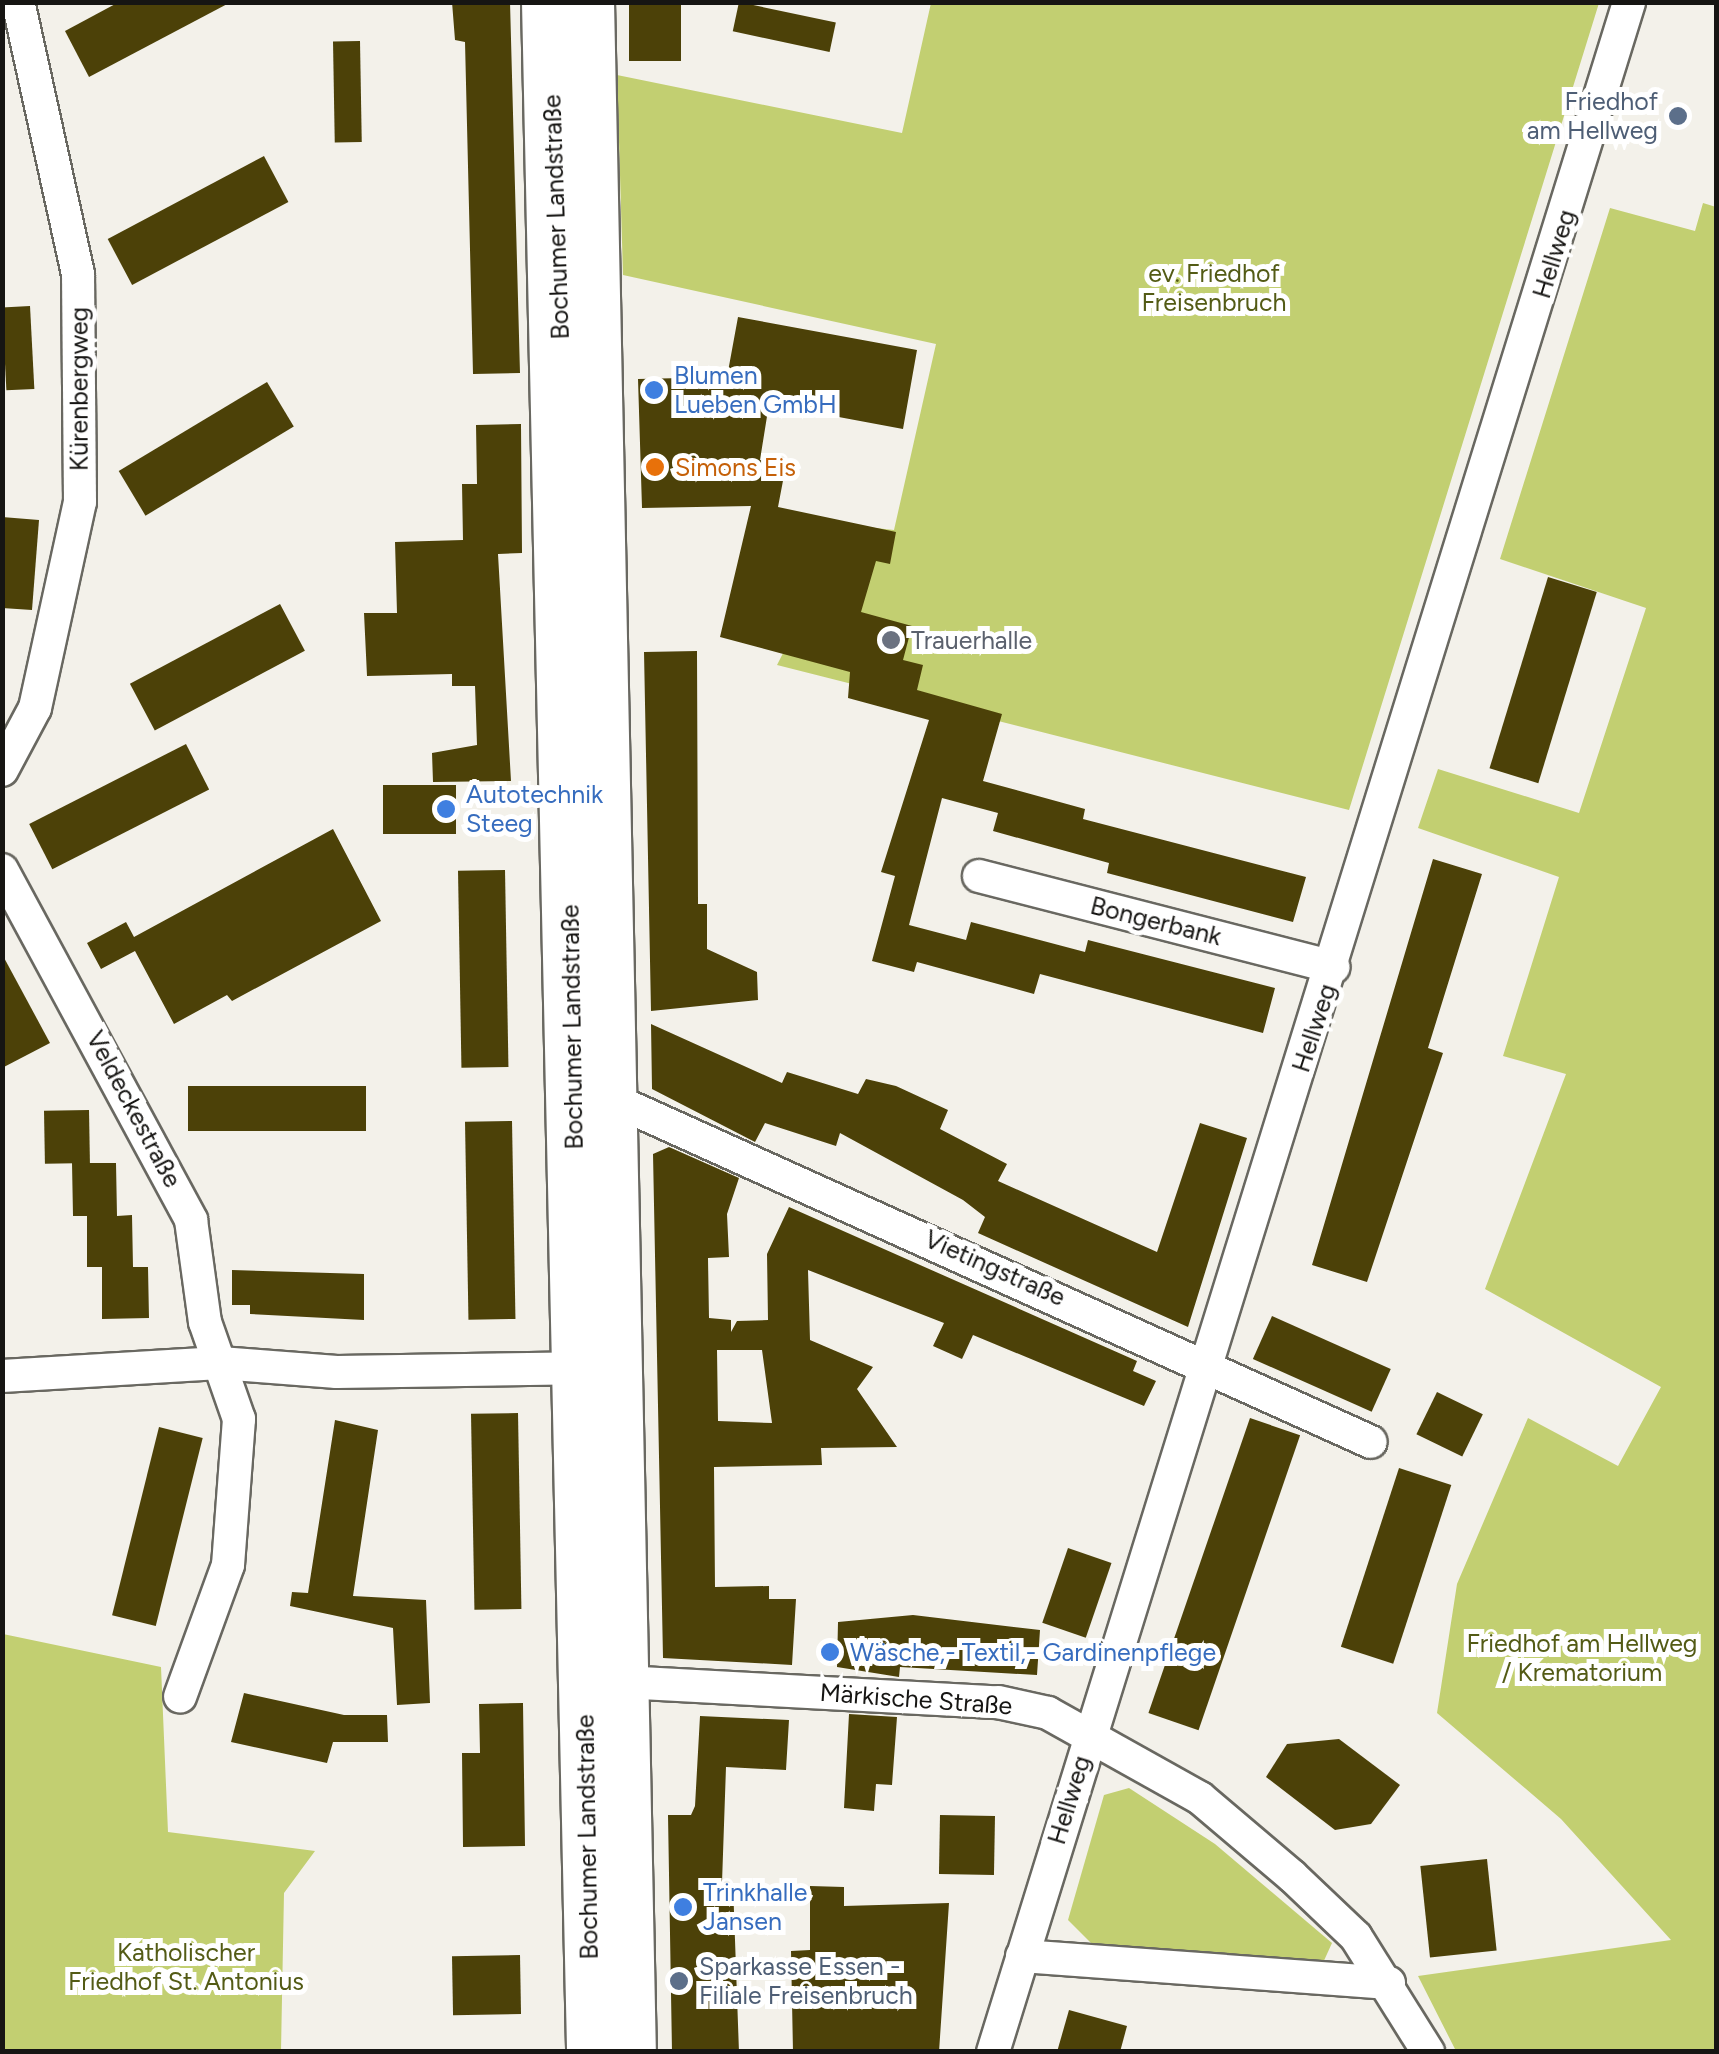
<!DOCTYPE html>
<meta charset="utf-8">
<style>
body{margin:0}
#map{position:relative;width:1719px;height:2054px;overflow:hidden;background:#f3f1ea;font-family:Figtree,sans-serif}
div>[style]{position:absolute}
.green>*{inset:0;background:#c2cf71}
.building>*{inset:0;background:#4c4108;transform-origin:0 0}
.roads{filter:drop-shadow(2px 0 #696861) drop-shadow(-2px 0 #696861) drop-shadow(0 2px #696861) drop-shadow(0 -2px #696861)}
.minor>*{height:32px;margin:-16px;padding:0 16px;transform-origin:16px;border-radius:16px;background:#fff}
.secondary>*{height:48px;margin:-24px;padding:0 24px;transform-origin:24px;border-radius:24px;background:#fff}
.dots>*{width:28px;height:28px;translate:-50% -50%;box-sizing:border-box;border:5px solid #fff;border-radius:50%}
span{translate:-50% -50%;white-space:nowrap;text-align:center;line-height:1.15;-webkit-text-stroke:10px #fff;paint-order:stroke}
.service-label{font-size:25px;color:#4e5e75}
.right{translate:-100% -50%;text-align:right}
.left{translate:0 -50%;text-align:left}
.street-label{font-size:25px;color:#161513}
.park-label{font-size:25px;color:#535b15}
.shop-label{font-size:25px;color:#366cbe}
.food-label{font-size:25px;color:#c56008}
.worship-label{font-size:25px;color:#5b616d}
.frame{position:absolute;inset:0;border:5px solid #161513;pointer-events:none}
</style>
<div id="map">
<div class="green">
<div style="clip-path:polygon(931px 3px,1599px 3px,1349px 810px,777px 665px,848px 525px,894px 530px,936px 344px,623px 275px,617px 75px,902px 133px)"></div>
<div style="clip-path:polygon(1703px 203px,1716px 207px,1716px 2051px,1456px 2051px,1418px 1976px,1671px 1940px,1561px 1819px,1437px 1713px,1457px 1584px,1528px 1418px,1618px 1466px,1661px 1387px,1485px 1289px,1566px 1074px,1503px 1056px,1559px 877px,1418px 828px,1438px 769px,1579px 813px,1646px 608px,1500px 559px,1610px 208px,1695px 231px)"></div>
<div style="clip-path:polygon(3px 1634px,161px 1667px,168px 1832px,315px 1851px,284px 1893px,281px 2051px,3px 2051px)"></div>
<div style="clip-path:polygon(1129px 1788px,1215px 1844px,1332px 1943px,1322px 1965px,1091px 1943px,1068px 1920px,1104px 1795px)"></div>
</div>
<div class="building">
<div style="clip-path:polygon(119px 2px,231px 2px,89px 77px,65px 31px)"></div>
<div style="clip-path:polygon(452px 2px,510px 2px,520px 373px,473px 374px,465px 42px,455px 40px)"></div>
<div style="left:629px;top:2px;width:52px;height:59px"></div>
<div style="left:739px;top:2px;width:99px;height:30px;rotate:12deg"></div>
<div style="left:360px;top:41px;width:101px;height:27px;rotate:89deg"></div>
<div style="left:264px;top:156px;width:52px;height:177px;rotate:62deg"></div>
<div style="left:30px;top:306px;width:83px;height:28px;rotate:87deg"></div>
<div style="clip-path:polygon(738px 317px,917px 350px,903px 429px,769px 404px,760px 460px,786px 465px,778px 507px,896px 532px,890px 564px,876px 561px,861px 612px,912px 626px,903px 660px,923px 665px,917px 690px,1002px 714px,983px 781px,1085px 809px,1083px 819px,1306px 877px,1293px 922px,1107px 873px,1109px 863px,993px 831px,998px 813px,942px 798px,909px 925px,966px 940px,971px 922px,1085px 952px,1088px 940px,1275px 988px,1263px 1033px,1040px 974px,1034px 994px,917px 962px,914px 972px,872px 961px,895px 876px,881px 872px,929px 720px,848px 698px,850px 672px,720px 637px,751px 506px,642px 508px,638px 379px,727px 377px)"></div>
<div style="left:267px;top:382px;width:52px;height:173px;rotate:59deg"></div>
<div style="clip-path:polygon(521px 424px,522px 553px,498px 554px,511px 781px,433px 782px,432px 753px,477px 745px,475px 686px,452px 686px,452px 674px,367px 676px,364px 613px,397px 613px,395px 542px,463px 540px,462px 484px,477px 484px,476px 425px)"></div>
<div style="clip-path:polygon(2px 517px,39px 520px,32px 610px,2px 608px)"></div>
<div style="left:1548px;top:577px;width:51px;height:200px;rotate:17deg"></div>
<div style="left:280px;top:604px;width:53px;height:170px;rotate:62deg"></div>
<div style="clip-path:polygon(697px 651px,698px 904px,707px 904px,707px 949px,757px 972px,758px 1000px,651px 1011px,644px 652px)"></div>
<div style="left:186px;top:744px;width:51px;height:176px;rotate:63deg"></div>
<div style="left:456px;top:785px;width:49px;height:73px;rotate:90deg"></div>
<div style="clip-path:polygon(333px 829px,381px 921px,232px 1001px,227px 995px,174px 1024px,135px 951px,101px 969px,87px 943px,126px 922px,134px 937px)"></div>
<div style="clip-path:polygon(1433px 859px,1482px 874px,1428px 1048px,1443px 1053px,1367px 1282px,1312px 1265px)"></div>
<div style="left:505px;top:870px;width:197px;height:47px;rotate:89deg"></div>
<div style="clip-path:polygon(2px 954px,50px 1043px,2px 1068px)"></div>
<div style="clip-path:polygon(651px 1024px,782px 1083px,787px 1072px,858px 1094px,866px 1079px,896px 1086px,948px 1110px,940px 1129px,1007px 1164px,998px 1181px,1157px 1252px,1200px 1123px,1247px 1138px,1188px 1327px,978px 1233px,985px 1217px,963px 1200px,840px 1133px,836px 1146px,765px 1123px,755px 1142px,652px 1089px)"></div>
<div style="left:366px;top:1086px;width:45px;height:178px;rotate:90deg"></div>
<div style="left:89px;top:1110px;width:53px;height:45px;rotate:89deg"></div>
<div style="left:512px;top:1121px;width:198px;height:47px;rotate:89deg"></div>
<div style="clip-path:polygon(evenodd,669px 1147px,739px 1178px,727px 1214px,729px 1257px,708px 1258px,709px 1318px,731px 1320px,731px 1332px,737px 1321px,768px 1320px,767px 1254px,789px 1207px,1137px 1361px,1133px 1371px,1156px 1381px,1144px 1406px,973px 1335px,962px 1359px,933px 1346px,944px 1323px,808px 1270px,810px 1340px,873px 1367px,857px 1389px,897px 1447px,821px 1448px,822px 1465px,714px 1467px,715px 1587px,769px 1586px,769px 1599px,796px 1599px,792px 1665px,663px 1658px,653px 1154px,669px 1147px,717px 1350px,762px 1350px,772px 1423px,718px 1421px,717px 1350px)"></div>
<div style="clip-path:polygon(72px 1163px,116px 1163px,117px 1216px,132px 1215px,133px 1267px,148px 1267px,149px 1318px,102px 1319px,102px 1267px,87px 1267px,87px 1216px,73px 1216px)"></div>
<div style="clip-path:polygon(232px 1270px,364px 1274px,364px 1320px,250px 1314px,250px 1305px,232px 1305px)"></div>
<div style="left:1272px;top:1316px;width:130px;height:47px;rotate:24deg"></div>
<div style="left:1437px;top:1392px;width:51px;height:47px;rotate:26deg"></div>
<div style="left:518px;top:1413px;width:196px;height:47px;rotate:89deg"></div>
<div style="left:1250px;top:1418px;width:53px;height:312px;rotate:19deg"></div>
<div style="clip-path:polygon(335px 1420px,378px 1430px,353px 1596px,426px 1600px,430px 1703px,397px 1705px,393px 1628px,290px 1606px,292px 1592px,308px 1593px)"></div>
<div style="left:159px;top:1427px;width:45px;height:194px;rotate:14deg"></div>
<div style="left:1399px;top:1468px;width:55px;height:188px;rotate:18deg"></div>
<div style="left:1068px;top:1548px;width:46px;height:79px;rotate:19deg"></div>
<div style="clip-path:polygon(913px 1615px,1040px 1630px,1037px 1675px,900px 1667px,899px 1677px,837px 1667px,838px 1622px)"></div>
<div style="clip-path:polygon(244px 1693px,344px 1715px,387px 1715px,388px 1742px,333px 1742px,327px 1763px,231px 1742px)"></div>
<div style="clip-path:polygon(523px 1703px,525px 1846px,463px 1847px,462px 1753px,480px 1753px,479px 1704px)"></div>
<div style="clip-path:polygon(849px 1714px,897px 1717px,892px 1785px,876px 1784px,874px 1811px,844px 1808px)"></div>
<div style="clip-path:polygon(700px 1716px,789px 1720px,786px 1770px,726px 1767px,722px 1883px,733px 1884px,739px 2052px,672px 2052px,668px 1815px,691px 1815px,695px 1806px)"></div>
<div style="clip-path:polygon(1339px 1739px,1400px 1785px,1371px 1824px,1335px 1830px,1266px 1777px,1287px 1744px)"></div>
<div style="left:940px;top:1815px;width:55px;height:59px;rotate:1deg"></div>
<div style="left:1487px;top:1859px;width:92px;height:67px;rotate:84deg"></div>
<div style="clip-path:polygon(810px 1886px,844px 1887px,844px 1906px,949px 1903px,939px 2052px,793px 2052px,791px 1951px,810px 1950px)"></div>
<div style="left:520px;top:1955px;width:59px;height:68px;rotate:89deg"></div>
<div style="clip-path:polygon(1069px 2010px,1127px 2026px,1120px 2052px,1057px 2052px)"></div>
</div>
<div class="roads">
<div class="minor">
<div style="left:2px;top:770px;width:70px;rotate:-62deg"></div>
<div style="left:35px;top:708px;width:211px;rotate:-77.7deg"></div>
<div style="left:80px;top:502px;width:228px;rotate:-90.5deg"></div>
<div style="left:78px;top:274px;width:279px;rotate:-102.4deg"></div>
<div style="left:2px;top:870px;width:398px;rotate:61.6deg"></div>
<div style="left:191px;top:1220px;width:103px;rotate:82.2deg"></div>
<div style="left:205px;top:1322px;width:103px;rotate:70.7deg"></div>
<div style="left:239px;top:1419px;width:146px;rotate:94.3deg"></div>
<div style="left:228px;top:1565px;width:140px;rotate:110deg"></div>
<div style="left:979px;top:876px;width:366px;rotate:14.4deg"></div>
<div style="left:616px;top:1101px;width:828px;rotate:24.31deg"></div>
<div style="left:2px;top:1376px;width:218px;rotate:-3.4deg"></div>
<div style="left:220px;top:1363px;width:117px;rotate:4.4deg"></div>
<div style="left:337px;top:1372px;width:242px;rotate:-0.9deg"></div>
<div style="left:604px;top:1681px;width:395px;rotate:3.1deg"></div>
<div style="left:998px;top:1702px;width:51px;rotate:12.4deg"></div>
<div style="left:1048px;top:1713px;width:174px;rotate:29.2deg"></div>
<div style="left:1200px;top:1798px;width:121px;rotate:40.3deg"></div>
<div style="left:1292px;top:1876px;width:88px;rotate:43.6deg"></div>
<div style="left:1356px;top:1937px;width:136px;rotate:57.9deg"></div>
<div style="left:1022px;top:1956px;width:368px;rotate:4.2deg"></div>
<div style="left:993px;top:2052px;width:2146px;rotate:-72.76deg"></div>
</div>
<div class="secondary">
<div style="left:546px;top:2px;width:2050px;rotate:88.74deg"></div>
<div style="left:590px;top:2px;width:2050px;rotate:88.83deg"></div>
</div>
</div>
<div class="dots">
<div style="left:1678px;top:116px;background:#5c6f8a"></div>
<div style="left:654px;top:390px;background:#3f7fe0"></div>
<div style="left:655px;top:467px;background:#e8710a"></div>
<div style="left:891px;top:640px;background:#6b7280"></div>
<div style="left:446px;top:809px;background:#3f7fe0"></div>
<div style="left:830px;top:1652px;background:#3f7fe0"></div>
<div style="left:683px;top:1907px;background:#3f7fe0"></div>
<div style="left:679px;top:1981px;background:#5c6f8a"></div>
</div>
<div class="service-label">
<span class="right" style="left:1658px;top:116px">Friedhof<br>am Hellweg</span>
<span class="left" style="left:699px;top:1981px">Sparkasse Essen -<br>Filiale Freisenbruch</span>
</div>
<div class="street-label">
<span style="left:556px;top:217px;rotate:-92deg">Bochumer Landstraße</span>
<span style="left:1554px;top:254px;rotate:-73deg">Hellweg</span>
<span style="left:79px;top:389px;rotate:-90deg">Kürenbergweg</span>
<span style="left:1156px;top:921px;rotate:14deg">Bongerbank</span>
<span style="left:572px;top:1027px;rotate:-91deg">Bochumer Landstraße</span>
<span style="left:1314px;top:1028px;rotate:-72deg">Hellweg</span>
<span style="left:134px;top:1109px;rotate:62deg">Veldeckestraße</span>
<span style="left:995px;top:1268px;rotate:24deg">Vietingstraße</span>
<span style="left:916px;top:1699px;rotate:4deg">Märkische Straße</span>
<span style="left:1069px;top:1800px;rotate:-73deg">Hellweg</span>
<span style="left:587px;top:1837px;rotate:-91deg">Bochumer Landstraße</span>
</div>
<div class="park-label">
<span style="left:1214px;top:288px">ev. Friedhof<br>Freisenbruch</span>
<span style="left:1582px;top:1658px">Friedhof am Hellweg<br>/ Krematorium</span>
<span style="left:186px;top:1967px">Katholischer<br>Friedhof St. Antonius</span>
</div>
<div class="shop-label">
<span class="left" style="left:674px;top:390px">Blumen<br>Lueben GmbH</span>
<span class="left" style="left:466px;top:809px">Autotechnik<br>Steeg</span>
<span class="left" style="left:850px;top:1652px">Wäsche,- Textil,- Gardinenpflege</span>
<span class="left" style="left:703px;top:1907px">Trinkhalle<br>Jansen</span>
</div>
<div class="food-label">
<span class="left" style="left:675px;top:467px">Simons Eis</span>
</div>
<div class="worship-label">
<span class="left" style="left:911px;top:640px">Trauerhalle</span>
</div>
<div class="frame"></div>
</div>
